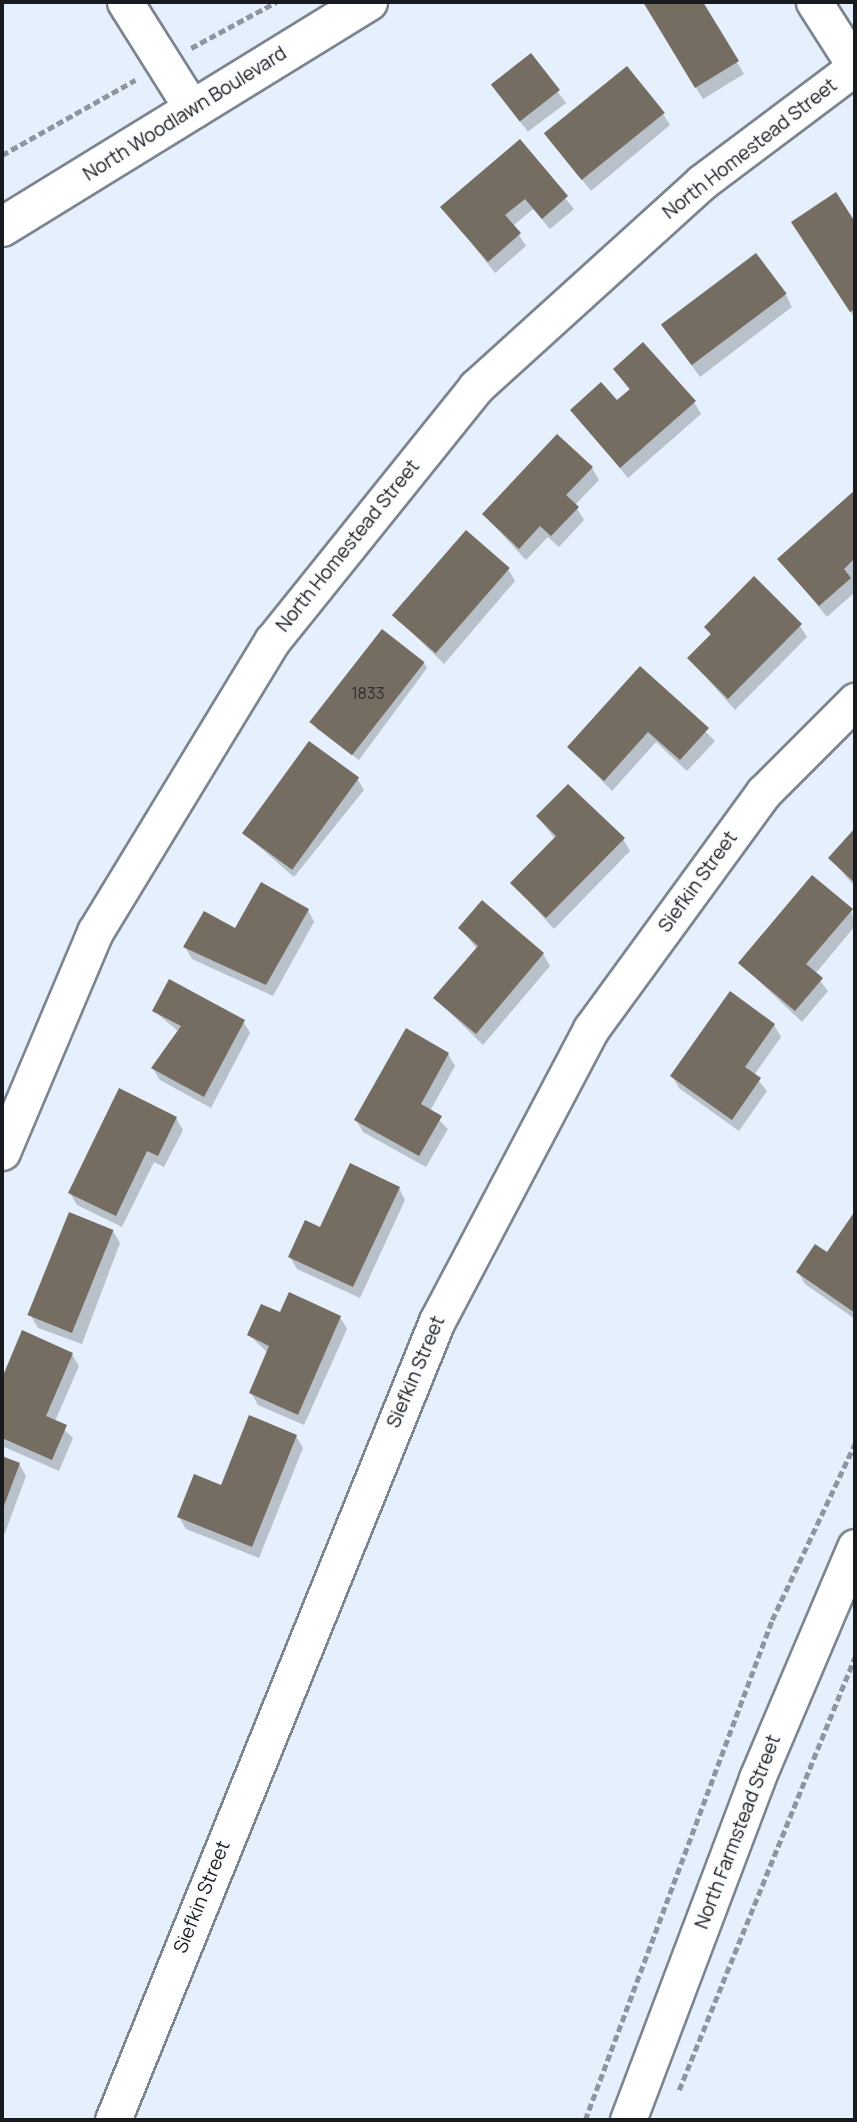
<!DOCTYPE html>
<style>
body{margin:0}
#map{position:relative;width:857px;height:2122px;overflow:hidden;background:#e6f0fc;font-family:Manrope,sans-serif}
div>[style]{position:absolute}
.shadow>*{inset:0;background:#0003;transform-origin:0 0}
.building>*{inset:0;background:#756c62;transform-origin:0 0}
.path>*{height:4.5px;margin-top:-2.25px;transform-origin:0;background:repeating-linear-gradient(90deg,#8e959e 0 7px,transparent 0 10.5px)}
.roads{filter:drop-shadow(2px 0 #7c848f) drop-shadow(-2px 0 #7c848f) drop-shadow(0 2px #7c848f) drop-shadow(0 -2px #7c848f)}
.minor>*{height:35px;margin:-17.5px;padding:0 17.5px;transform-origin:17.5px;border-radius:17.5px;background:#fff}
.major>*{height:38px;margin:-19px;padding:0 19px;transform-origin:19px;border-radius:19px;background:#fff}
span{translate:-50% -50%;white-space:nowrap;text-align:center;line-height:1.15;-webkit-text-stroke:6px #fafcfe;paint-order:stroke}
.number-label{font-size:16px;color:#2e2e2f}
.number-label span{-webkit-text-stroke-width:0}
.street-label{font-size:19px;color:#171a1e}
.frame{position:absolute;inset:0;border:4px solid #171a1e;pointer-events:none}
</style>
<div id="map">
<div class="shadow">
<div style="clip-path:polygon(644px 2px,701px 2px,744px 74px,703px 99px)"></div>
<div style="left:530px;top:55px;width:60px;height:48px;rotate:53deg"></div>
<div style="clip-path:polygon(663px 114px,670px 125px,591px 191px,547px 135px)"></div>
<div style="clip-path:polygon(520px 142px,574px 209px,550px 229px,533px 209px,513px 226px,526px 246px,495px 273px,443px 207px)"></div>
<div style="clip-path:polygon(835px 194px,855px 225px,855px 319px,800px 234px)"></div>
<div style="clip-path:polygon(786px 295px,792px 307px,700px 377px,663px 325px)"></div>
<div style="clip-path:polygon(615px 369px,694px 402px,701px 414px,628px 478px,572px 410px,617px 403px,630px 391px)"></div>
<div style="clip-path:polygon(592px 468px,599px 480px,575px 505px,584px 520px,559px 547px,548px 537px,526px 560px,484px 515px)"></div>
<div style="clip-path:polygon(855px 492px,855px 592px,827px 617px,780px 559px)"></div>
<div style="clip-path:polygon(508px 569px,515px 581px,444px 664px,395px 616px)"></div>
<div style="clip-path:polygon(800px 626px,807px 637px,735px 710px,689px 658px,711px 636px,706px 627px)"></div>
<div style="clip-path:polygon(424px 663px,427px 668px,359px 760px,317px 729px,314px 724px)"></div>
<div style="clip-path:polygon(640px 668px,715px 741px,687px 771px,656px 742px,612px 791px,569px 747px)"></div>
<div style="clip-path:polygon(357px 778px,364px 790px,294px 877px,245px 834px)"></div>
<div style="clip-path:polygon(538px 817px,623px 839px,630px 851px,554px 929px,512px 883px,555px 839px)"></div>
<div style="clip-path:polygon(855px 831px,855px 887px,830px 858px)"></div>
<div style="clip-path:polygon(308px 910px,314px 922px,273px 996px,192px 959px,185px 947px)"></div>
<div style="clip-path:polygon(851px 910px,855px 926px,815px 974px,828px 991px,802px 1022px,740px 963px)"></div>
<div style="clip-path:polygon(460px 928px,543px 954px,550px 966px,483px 1045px,435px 998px,477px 949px)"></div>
<div style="clip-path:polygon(154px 1011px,243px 1021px,250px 1033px,211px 1108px,160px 1080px,153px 1069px,179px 1032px)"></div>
<div style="clip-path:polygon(774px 1025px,781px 1037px,754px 1075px,767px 1091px,739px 1131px,679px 1088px,672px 1076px)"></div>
<div style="clip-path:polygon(448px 1054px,455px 1066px,430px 1111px,448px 1129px,426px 1167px,363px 1132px,356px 1120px)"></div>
<div style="clip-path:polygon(176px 1118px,183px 1130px,164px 1167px,154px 1162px,122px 1227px,77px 1205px,70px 1193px)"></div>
<div style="clip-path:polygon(399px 1188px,405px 1200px,360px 1298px,297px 1269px,290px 1257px,321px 1230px)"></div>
<div style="clip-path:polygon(855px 1214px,855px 1319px,805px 1284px,798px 1272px,827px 1254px)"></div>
<div style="clip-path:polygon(113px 1231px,120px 1243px,82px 1344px,38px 1328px,31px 1316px)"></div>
<div style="clip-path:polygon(281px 1315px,340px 1317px,347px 1329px,304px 1425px,258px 1405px,251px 1393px,268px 1353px,249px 1335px)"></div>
<div style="clip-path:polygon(23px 1333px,72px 1354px,79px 1366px,55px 1421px,73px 1438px,59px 1471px,2px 1446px,2px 1383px)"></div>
<div style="clip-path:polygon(296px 1436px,303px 1448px,259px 1558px,186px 1529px,179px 1517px)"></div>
<div style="clip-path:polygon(2px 1458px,19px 1464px,26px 1476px,2px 1541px)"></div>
</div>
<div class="building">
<div style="clip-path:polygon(643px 2px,703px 2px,739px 61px,695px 88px)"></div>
<div style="left:531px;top:53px;width:47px;height:51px;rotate:52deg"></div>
<div style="left:627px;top:66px;width:60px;height:107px;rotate:51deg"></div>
<div style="clip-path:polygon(520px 139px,568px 196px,542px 219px,525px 199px,505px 215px,521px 233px,488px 262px,440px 207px)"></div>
<div style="clip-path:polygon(836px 192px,855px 222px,855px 309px,850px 312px,791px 222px)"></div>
<div style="left:756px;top:253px;width:51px;height:119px;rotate:53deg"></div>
<div style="clip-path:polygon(643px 342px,696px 401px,620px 468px,570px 410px,601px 382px,617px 400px,630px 389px,613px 369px)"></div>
<div style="clip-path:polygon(557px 434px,593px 467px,566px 495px,579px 507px,551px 536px,540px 526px,519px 549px,482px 514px)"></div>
<div style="clip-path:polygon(855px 490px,855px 558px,844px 569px,851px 578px,819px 606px,777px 559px)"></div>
<div style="left:466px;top:530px;width:58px;height:113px;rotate:41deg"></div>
<div style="clip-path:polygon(754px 576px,802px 624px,728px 699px,687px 658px,711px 634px,704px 627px)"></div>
<div style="left:382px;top:629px;width:54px;height:118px;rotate:38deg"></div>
<div style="clip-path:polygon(640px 666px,709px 728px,680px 760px,648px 732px,604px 781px,567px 747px)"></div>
<div style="left:309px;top:741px;width:62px;height:114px;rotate:36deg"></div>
<div style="clip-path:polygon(568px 784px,625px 838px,546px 918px,510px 883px,556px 836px,536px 816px)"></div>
<div style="clip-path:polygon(855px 828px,855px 883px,828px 858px)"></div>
<div style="clip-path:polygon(812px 875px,853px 909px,806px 964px,823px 978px,795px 1011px,738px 963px)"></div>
<div style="clip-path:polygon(261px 882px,309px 909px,266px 985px,183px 947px,204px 911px,235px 928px)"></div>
<div style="clip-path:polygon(482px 900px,544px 953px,476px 1034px,433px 998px,478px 946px,458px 928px)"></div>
<div style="clip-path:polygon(169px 979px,245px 1020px,204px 1097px,151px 1068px,181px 1026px,152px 1011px)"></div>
<div style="clip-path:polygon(730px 991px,775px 1024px,745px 1067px,761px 1078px,732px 1120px,670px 1076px)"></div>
<div style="clip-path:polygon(406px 1028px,449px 1053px,421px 1104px,442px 1116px,419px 1156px,354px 1120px)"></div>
<div style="clip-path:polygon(119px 1088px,177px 1117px,158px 1156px,147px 1151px,116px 1216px,68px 1193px)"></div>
<div style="clip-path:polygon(350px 1163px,400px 1187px,353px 1287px,288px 1257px,305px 1220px,320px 1227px)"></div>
<div style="clip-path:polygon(855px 1211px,855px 1313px,796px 1272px,815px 1244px,827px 1252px)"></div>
<div style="left:69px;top:1212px;width:48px;height:111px;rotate:22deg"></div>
<div style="clip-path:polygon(289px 1292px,341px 1316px,298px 1415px,249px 1393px,269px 1346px,247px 1335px,261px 1304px,280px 1312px)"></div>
<div style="clip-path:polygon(22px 1330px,73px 1353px,46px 1416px,67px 1425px,52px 1460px,2px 1438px,2px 1378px)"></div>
<div style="clip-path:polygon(249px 1415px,297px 1435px,252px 1547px,177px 1517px,194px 1474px,221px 1485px)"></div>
<div style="clip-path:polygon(2px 1456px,20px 1463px,2px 1511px)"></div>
</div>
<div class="path">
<div style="left:191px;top:48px;width:97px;rotate:-28.4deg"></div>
<div style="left:2px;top:155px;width:153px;rotate:-29.4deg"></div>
<div style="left:679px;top:2090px;width:467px;rotate:-67.9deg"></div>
<div style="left:585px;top:2120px;width:534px;rotate:-69.49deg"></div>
<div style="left:772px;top:1620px;width:195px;rotate:-64.8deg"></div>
</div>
<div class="roads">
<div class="minor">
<div style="left:125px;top:2px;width:128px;rotate:57.8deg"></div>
<div style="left:814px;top:2px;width:76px;rotate:57.4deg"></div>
<div style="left:2px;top:1152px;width:239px;rotate:-67.1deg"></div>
<div style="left:95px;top:932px;width:341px;rotate:-58.7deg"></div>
<div style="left:272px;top:641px;width:326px;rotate:-51.2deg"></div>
<div style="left:476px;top:387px;width:305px;rotate:-42.2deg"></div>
<div style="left:702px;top:182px;width:191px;rotate:-36.9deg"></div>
<div style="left:113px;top:2120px;width:862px;rotate:-67.93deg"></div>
<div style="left:437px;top:1321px;width:330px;rotate:-62.2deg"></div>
<div style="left:591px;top:1029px;width:293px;rotate:-53.9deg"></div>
<div style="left:764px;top:792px;width:129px;rotate:-45deg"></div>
<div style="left:628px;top:2120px;width:366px;rotate:-69.3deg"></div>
<div style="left:757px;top:1778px;width:251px;rotate:-67deg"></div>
</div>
<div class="major">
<div style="left:2px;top:227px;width:430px;rotate:-31.6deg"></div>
</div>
</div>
<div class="number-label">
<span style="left:368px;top:693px">1833</span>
</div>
<div class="street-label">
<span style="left:185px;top:114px;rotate:-32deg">North Woodlawn Boulevard</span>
<span style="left:750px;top:149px;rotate:-38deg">North Homestead Street</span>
<span style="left:348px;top:546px;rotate:-51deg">North Homestead Street</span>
<span style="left:698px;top:882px;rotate:-54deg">Siefkin Street</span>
<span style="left:416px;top:1372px;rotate:-67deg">Siefkin Street</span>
<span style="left:738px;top:1832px;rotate:-69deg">North Farmstead Street</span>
<span style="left:202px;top:1897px;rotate:-68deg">Siefkin Street</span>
</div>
<div class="frame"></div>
</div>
